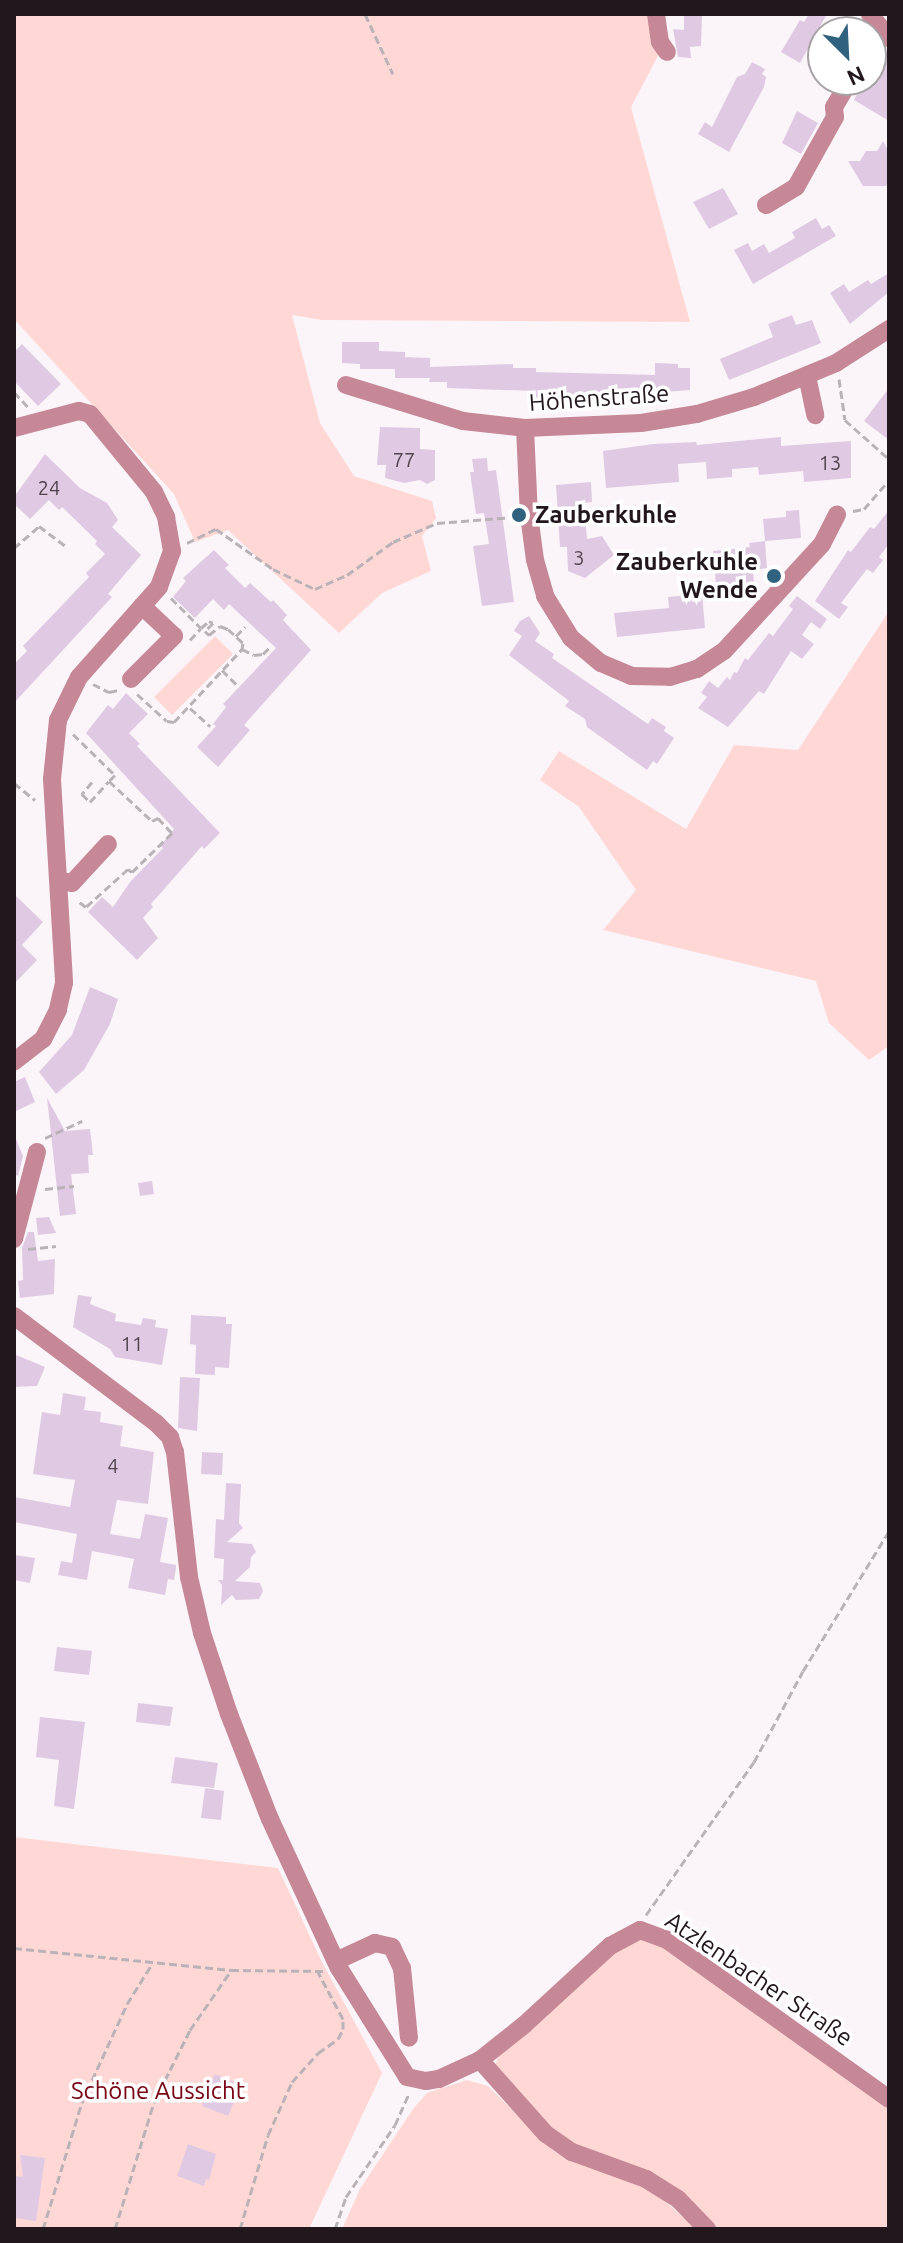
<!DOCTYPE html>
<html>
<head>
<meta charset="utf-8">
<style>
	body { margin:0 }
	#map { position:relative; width:903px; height:2243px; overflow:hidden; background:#fbf5f9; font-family:Ubuntu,sans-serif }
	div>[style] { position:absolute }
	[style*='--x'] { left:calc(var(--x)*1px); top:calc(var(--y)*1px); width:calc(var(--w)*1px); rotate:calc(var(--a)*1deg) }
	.green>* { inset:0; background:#ffd8d5 }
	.building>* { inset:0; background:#e0cae3 }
	.path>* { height:3px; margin-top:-1.5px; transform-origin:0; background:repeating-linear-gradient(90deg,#b9b2b7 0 8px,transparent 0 12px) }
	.minor>* { height:18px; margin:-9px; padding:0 9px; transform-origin:9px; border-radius:9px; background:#c68897 }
	.dots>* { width:22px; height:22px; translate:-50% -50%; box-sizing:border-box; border:4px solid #fff; border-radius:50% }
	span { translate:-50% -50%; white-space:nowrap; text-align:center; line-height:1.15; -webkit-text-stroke:7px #fff; paint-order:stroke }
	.number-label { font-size:20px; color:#51444e }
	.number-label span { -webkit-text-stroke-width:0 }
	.street-label { font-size:24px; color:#21171d }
	.poi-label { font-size:24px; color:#21171d; font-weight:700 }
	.left { translate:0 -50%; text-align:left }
	.right { translate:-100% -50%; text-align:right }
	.park-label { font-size:24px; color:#780312 }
	.frame { position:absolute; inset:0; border:16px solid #21171d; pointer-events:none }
	.north { position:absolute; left:807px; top:16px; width:80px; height:80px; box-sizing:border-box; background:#fff; border:2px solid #a6a2a5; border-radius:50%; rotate:156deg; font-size:22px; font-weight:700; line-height:32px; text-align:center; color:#21171d }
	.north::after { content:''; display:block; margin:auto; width:28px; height:36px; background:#30617f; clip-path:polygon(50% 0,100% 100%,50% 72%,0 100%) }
</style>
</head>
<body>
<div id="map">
	<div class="green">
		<div style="clip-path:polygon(14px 14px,650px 14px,658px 56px,631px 107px,690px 322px,322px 320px,292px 315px,320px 423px,354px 476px,432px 501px,436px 518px,422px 536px,431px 571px,382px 593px,339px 633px,228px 530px,195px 542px,174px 494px,14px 319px)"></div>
		<div style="clip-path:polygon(889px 611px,889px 1046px,869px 1060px,829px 1023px,816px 981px,603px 930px,636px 890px,579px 807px,540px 780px,559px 751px,686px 829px,734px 745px,798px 750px)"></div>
		<div style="clip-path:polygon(215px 636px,233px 654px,172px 715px,154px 697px)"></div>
		<div style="clip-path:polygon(14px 1837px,278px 1868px,321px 1960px,382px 2073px,309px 2229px,14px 2229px)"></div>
		<div style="clip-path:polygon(639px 1939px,652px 1940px,767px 2017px,889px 2109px,889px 2229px,713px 2229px,561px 2139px,495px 2066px,499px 2055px,615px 1950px)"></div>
		<div style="clip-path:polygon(467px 2080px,488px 2086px,555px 2152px,656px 2193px,696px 2229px,342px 2229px,360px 2189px,413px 2109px,427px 2093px)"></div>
	</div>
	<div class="building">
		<div style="clip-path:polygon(702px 14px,701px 46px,690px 47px,691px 58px,678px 57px,673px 29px,684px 30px,684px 16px)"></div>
		<div style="clip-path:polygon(809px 14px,827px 14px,800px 63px,781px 52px,800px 20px,804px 22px)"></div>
		<div style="clip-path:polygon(871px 53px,889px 63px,889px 121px,854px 100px,863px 83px,871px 87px)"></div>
		<div style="clip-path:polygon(752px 62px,765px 69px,762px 74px,766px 77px,764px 87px,729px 152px,698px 134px,705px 122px,712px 127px,737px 77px,745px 74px)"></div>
		<div style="clip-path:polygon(797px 111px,818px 123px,801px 154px,782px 143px)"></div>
		<div style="clip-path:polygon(883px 141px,889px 152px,889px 180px,886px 186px,863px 186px,848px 161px,860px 161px,866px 151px,877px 151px)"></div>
		<div style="clip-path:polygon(723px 188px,738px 214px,709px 229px,693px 202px)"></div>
		<div style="clip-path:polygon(816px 218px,822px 229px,829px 225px,836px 236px,753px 284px,734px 250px,748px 243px,752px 251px,764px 244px,769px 253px,795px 238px,792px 232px)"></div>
		<div style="clip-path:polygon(889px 273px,889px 292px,850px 324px,830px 293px,844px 284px,849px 292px,868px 280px,871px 284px)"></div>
		<div style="clip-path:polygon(792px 315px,796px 325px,812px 320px,821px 343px,729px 380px,720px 359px,773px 337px,768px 324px)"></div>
		<div style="clip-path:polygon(342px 342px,379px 342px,379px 351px,405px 352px,405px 357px,430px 358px,430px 367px,513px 364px,513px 368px,536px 368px,536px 372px,655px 375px,655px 363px,678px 364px,678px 368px,690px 368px,690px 390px,640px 394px,640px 400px,553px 396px,552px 399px,534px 399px,535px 391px,447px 388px,447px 382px,429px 382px,430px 378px,395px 378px,395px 369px,360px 369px,360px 364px,342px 363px)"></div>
		<div style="clip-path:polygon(22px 344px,61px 384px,38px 406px,14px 381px,14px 352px)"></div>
		<div style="clip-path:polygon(889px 388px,889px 440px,864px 421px)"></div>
		<div style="clip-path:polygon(380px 427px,420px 428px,420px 449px,435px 450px,435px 480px,427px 484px,420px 480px,404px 483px,385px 478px,386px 465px,377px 465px)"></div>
		<div style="clip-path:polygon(781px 437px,781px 446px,851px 441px,851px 478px,804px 482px,803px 471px,759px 475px,758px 467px,732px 469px,732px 477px,707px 479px,706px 462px,678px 464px,679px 482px,606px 488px,603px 451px,653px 444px,696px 442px,697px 445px)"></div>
		<div style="clip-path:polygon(45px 454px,80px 488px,107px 503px,118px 520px,112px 527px,141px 555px,108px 594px,112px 597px,14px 703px,14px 664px,27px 651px,23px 646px,89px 577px,86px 573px,105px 554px,95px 544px,97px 541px,62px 507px,59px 510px,49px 500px,30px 519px,14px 504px,14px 497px)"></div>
		<div style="clip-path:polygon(487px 458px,488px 471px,496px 470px,514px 602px,482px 606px,473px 546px,489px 544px,484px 513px,476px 514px,470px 472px,474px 472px,472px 459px)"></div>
		<div style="clip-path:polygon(591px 482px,592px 502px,584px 503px,587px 539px,602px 536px,614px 555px,585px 578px,568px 571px,567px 547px,560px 547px,556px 485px)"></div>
		<div style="clip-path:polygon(799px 510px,801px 538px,765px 541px,767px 568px,753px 570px,754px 582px,716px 586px,713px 551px,750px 547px,749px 543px,765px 541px,763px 519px,786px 517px,786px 511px)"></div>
		<div style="clip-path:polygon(889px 510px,889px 544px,879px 557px,883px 560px,873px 573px,867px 569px,841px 603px,848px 607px,839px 619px,815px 601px,848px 550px,851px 552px,870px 527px,874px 529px)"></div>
		<div style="clip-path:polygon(214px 550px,229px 565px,225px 568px,245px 588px,250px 583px,271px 602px,273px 600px,287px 615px,283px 620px,311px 650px,244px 725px,250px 730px,218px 767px,197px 747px,216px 726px,213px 724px,226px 707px,223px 704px,276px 648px,229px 604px,224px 610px,213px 599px,195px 618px,173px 597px,186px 581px,183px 578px)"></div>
		<div style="clip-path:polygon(702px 594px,705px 628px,617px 637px,614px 613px,669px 608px,668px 597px)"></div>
		<div style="clip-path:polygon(797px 596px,827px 619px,820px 629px,811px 622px,802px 635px,814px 644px,802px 659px,791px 651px,764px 694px,759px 691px,728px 727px,698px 708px,707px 697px,701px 693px,709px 681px,718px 688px,727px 677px,730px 680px,734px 672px,737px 673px,745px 658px,748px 660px,769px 633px,773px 636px,793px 609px,789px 606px)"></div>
		<div style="clip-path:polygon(529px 616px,540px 633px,535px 641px,554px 654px,552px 658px,648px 724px,652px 718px,666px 727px,664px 731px,674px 738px,657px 764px,653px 761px,647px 770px,587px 727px,585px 719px,565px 706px,569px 701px,509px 655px,522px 636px,514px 631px,520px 621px)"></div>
		<div style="clip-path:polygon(126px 693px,148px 714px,129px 733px,140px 744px,137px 746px,220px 833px,204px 849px,202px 846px,151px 904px,153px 907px,143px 918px,158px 938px,137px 960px,88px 912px,102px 897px,113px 907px,130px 882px,163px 848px,160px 846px,174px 829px,86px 733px,108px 705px,113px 709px)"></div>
		<div style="clip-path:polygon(14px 894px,43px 922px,22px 945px,37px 960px,14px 984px)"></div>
		<div style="clip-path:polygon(90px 987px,118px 999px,110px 1024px,84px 1070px,56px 1094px,39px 1072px,72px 1035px)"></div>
		<div style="clip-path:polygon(25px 1077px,35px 1102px,14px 1112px,14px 1082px)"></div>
		<div style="clip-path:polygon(47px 1098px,65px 1131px,90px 1129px,93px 1155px,88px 1155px,89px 1173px,71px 1174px,76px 1214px,60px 1216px)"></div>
		<div style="clip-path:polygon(14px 1134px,23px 1156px,18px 1176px,14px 1174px)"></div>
		<div style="clip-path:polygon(152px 1181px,154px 1194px,140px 1196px,138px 1183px)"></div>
		<div style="clip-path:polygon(49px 1217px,56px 1233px,38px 1235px,36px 1218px)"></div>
		<div style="clip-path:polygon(28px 1232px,34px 1232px,38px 1261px,55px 1259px,54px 1294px,20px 1298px,18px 1281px,23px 1280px,22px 1248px)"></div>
		<div style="clip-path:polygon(78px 1295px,92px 1297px,90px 1304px,116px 1314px,115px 1321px,141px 1325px,143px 1318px,156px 1320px,155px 1327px,168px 1329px,162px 1365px,115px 1357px,110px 1349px,73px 1327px)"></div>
		<div style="clip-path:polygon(191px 1315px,226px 1317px,226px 1324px,232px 1324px,229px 1368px,215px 1367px,215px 1375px,195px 1374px,196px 1345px,190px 1344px)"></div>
		<div style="clip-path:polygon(14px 1354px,45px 1367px,37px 1386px,14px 1387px)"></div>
		<div style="clip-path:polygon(180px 1377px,200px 1378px,197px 1431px,178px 1428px)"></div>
		<div style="clip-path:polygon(63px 1393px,86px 1397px,84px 1410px,101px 1412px,100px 1422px,123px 1426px,120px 1446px,154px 1452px,148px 1504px,117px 1500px,110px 1534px,140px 1539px,145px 1514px,168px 1518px,160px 1562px,176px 1565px,176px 1568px,174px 1580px,168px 1579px,165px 1595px,128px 1588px,134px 1559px,92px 1551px,87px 1580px,58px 1575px,61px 1561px,72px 1563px,77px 1534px,14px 1522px,14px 1497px,70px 1507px,75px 1480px,33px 1474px,42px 1412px,60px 1415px)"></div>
		<div style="clip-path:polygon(202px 1452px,223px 1453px,222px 1475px,201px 1474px)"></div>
		<div style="clip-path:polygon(226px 1483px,241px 1484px,239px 1523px,243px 1528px,227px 1542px,252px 1544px,256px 1552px,251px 1557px,250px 1567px,235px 1581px,260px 1583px,263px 1591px,259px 1599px,236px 1600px,232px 1595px,221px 1605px,222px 1585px,218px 1580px,223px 1580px,224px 1559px,214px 1558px,216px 1519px,224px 1520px)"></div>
		<div style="clip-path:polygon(14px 1555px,35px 1558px,30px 1583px,14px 1580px)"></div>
		<div style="clip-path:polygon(57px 1647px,92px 1651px,89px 1675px,54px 1671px)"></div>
		<div style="clip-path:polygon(138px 1703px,173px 1707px,170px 1726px,136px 1722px)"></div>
		<div style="clip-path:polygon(40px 1717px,85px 1722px,74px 1809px,54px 1806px,59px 1760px,36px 1757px)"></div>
		<div style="clip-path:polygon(175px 1757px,218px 1763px,214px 1788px,171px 1783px)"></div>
		<div style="clip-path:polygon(205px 1788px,224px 1791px,221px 1820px,201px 1818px)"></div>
		<div style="clip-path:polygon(215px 2074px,241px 2085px,228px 2116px,202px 2106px,209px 2080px,212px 2081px)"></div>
		<div style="clip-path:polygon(188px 2144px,216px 2154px,209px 2180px,206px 2179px,204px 2186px,177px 2176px)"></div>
		<div style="clip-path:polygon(20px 2155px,45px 2158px,36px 2221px,14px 2218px,14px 2176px,23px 2177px)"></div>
	</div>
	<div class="path">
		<div style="--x:365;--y:14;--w:66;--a:65"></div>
		<div style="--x:839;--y:379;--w:41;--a:81.7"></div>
		<div style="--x:845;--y:420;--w:59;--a:41.6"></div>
		<div style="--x:14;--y:392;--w:22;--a:47"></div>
		<div style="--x:853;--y:511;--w:11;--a:-10"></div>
		<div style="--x:864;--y:509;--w:38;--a:-49"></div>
		<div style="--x:187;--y:543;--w:32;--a:-26"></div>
		<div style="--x:216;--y:529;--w:70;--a:35.1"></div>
		<div style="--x:273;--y:569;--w:47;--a:25.5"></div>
		<div style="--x:315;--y:589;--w:35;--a:-24"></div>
		<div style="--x:347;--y:575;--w:57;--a:-35.7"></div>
		<div style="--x:393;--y:542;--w:48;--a:-23.4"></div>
		<div style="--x:437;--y:523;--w:76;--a:-4.5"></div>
		<div style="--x:14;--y:548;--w:33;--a:-41"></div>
		<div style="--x:39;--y:526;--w:34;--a:37"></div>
		<div style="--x:171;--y:598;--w:42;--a:45"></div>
		<div style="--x:201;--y:628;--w:11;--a:-41"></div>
		<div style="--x:209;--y:621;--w:4;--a:27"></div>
		<div style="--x:213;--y:623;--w:11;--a:135"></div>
		<div style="--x:205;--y:631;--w:6;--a:45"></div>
		<div style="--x:209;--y:635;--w:14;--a:-39"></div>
		<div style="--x:220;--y:626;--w:9;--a:21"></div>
		<div style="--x:228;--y:629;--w:21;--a:43"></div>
		<div style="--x:243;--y:643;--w:6;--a:99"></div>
		<div style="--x:236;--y:636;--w:13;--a:-45"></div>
		<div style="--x:190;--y:640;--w:16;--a:-47"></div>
		<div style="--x:222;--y:670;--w:20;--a:45"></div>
		<div style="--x:93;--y:684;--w:18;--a:27"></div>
		<div style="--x:109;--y:692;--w:10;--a:-11"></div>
		<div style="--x:137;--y:694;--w:40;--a:42"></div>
		<div style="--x:167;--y:721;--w:7;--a:8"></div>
		<div style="--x:174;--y:722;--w:100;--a:-47"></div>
		<div style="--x:242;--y:649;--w:13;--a:27"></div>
		<div style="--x:254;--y:655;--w:9;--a:-6"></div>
		<div style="--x:263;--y:654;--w:10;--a:-45"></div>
		<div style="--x:190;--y:708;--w:27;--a:42"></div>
		<div style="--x:73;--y:734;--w:59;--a:44.3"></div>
		<div style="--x:115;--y:775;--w:8;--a:135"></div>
		<div style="--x:109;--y:781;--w:59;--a:42.9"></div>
		<div style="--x:152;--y:821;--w:7;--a:-27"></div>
		<div style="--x:158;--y:818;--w:21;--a:47"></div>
		<div style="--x:172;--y:833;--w:56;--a:135.7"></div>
		<div style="--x:132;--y:872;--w:5;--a:-143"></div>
		<div style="--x:128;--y:869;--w:57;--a:137.9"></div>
		<div style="--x:86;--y:907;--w:10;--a:-143"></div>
		<div style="--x:92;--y:782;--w:16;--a:130"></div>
		<div style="--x:82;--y:794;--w:11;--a:45"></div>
		<div style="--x:90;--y:802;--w:28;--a:-48"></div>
		<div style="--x:14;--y:783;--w:27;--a:39"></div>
		<div style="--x:45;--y:1138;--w:41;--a:-24.7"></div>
		<div style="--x:45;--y:1189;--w:29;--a:-6"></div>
		<div style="--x:28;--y:1249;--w:28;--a:-6"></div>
		<div style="--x:646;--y:1915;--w:187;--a:-54.8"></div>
		<div style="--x:754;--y:1762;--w:103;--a:-61.7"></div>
		<div style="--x:803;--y:1671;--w:164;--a:-58.4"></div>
		<div style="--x:14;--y:1948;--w:218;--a:5.8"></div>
		<div style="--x:231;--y:1970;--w:93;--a:0.6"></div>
		<div style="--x:43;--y:2229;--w:133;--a:-72.9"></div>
		<div style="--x:82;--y:2102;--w:108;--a:-65.3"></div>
		<div style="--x:127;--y:2004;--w:47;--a:-58"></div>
		<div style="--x:115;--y:2229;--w:133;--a:-72.9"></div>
		<div style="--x:154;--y:2102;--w:80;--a:-63.4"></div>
		<div style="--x:190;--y:2030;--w:70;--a:-55.4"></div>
		<div style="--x:240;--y:2229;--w:98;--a:-73.4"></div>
		<div style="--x:268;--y:2135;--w:58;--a:-65.6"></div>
		<div style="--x:292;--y:2082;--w:39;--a:-48"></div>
		<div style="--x:318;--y:2053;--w:24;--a:-35"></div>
		<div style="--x:338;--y:2039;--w:11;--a:-63"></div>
		<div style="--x:343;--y:2029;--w:10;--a:-90"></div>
		<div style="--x:343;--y:2019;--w:53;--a:-118"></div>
		<div style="--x:335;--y:2229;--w:34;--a:-71"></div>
		<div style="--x:346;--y:2197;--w:87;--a:-55.8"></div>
		<div style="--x:395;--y:2125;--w:34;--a:-66"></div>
	</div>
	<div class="minor">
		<div style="--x:656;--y:14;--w:28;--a:82"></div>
		<div style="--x:660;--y:42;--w:12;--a:55"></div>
		<div style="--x:870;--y:14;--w:31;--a:52"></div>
		<div style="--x:766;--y:205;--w:35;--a:-31"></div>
		<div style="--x:796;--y:187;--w:80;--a:-60.9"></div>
		<div style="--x:835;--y:117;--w:10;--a:-96"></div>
		<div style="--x:834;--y:107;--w:31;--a:-59"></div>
		<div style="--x:807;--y:376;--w:40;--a:78"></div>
		<div style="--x:346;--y:385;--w:122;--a:17.1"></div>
		<div style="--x:463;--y:421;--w:62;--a:6.4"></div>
		<div style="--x:525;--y:428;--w:116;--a:-2.5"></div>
		<div style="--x:641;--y:423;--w:57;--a:-9.1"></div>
		<div style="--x:697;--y:414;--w:59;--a:-16.6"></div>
		<div style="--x:754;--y:397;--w:89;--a:-22.5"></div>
		<div style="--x:836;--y:363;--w:63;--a:-32.7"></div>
		<div style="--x:14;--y:428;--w:67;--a:-14.7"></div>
		<div style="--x:79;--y:411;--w:11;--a:15"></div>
		<div style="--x:90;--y:414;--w:101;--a:50.6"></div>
		<div style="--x:154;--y:492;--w:28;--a:64"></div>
		<div style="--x:166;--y:517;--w:35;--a:80"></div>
		<div style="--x:172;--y:551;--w:38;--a:110"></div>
		<div style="--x:159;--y:587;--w:120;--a:131.6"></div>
		<div style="--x:79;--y:677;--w:48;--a:116"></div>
		<div style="--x:58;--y:720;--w:59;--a:95.8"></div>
		<div style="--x:52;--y:779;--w:204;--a:86.6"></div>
		<div style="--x:64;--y:983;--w:28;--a:103"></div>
		<div style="--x:58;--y:1010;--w:33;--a:117"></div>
		<div style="--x:43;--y:1039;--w:37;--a:142"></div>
		<div style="--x:525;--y:428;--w:87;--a:87.4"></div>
		<div style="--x:529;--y:515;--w:45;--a:82.4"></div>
		<div style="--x:535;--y:560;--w:37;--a:74"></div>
		<div style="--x:545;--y:596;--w:49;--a:58.2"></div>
		<div style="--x:571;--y:638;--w:39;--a:40"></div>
		<div style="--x:601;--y:663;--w:33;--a:23"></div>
		<div style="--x:631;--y:676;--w:39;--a:1"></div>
		<div style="--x:670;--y:677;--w:28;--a:-17"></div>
		<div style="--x:697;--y:669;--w:32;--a:-34"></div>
		<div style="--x:724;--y:651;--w:145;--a:-47.5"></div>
		<div style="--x:822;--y:544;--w:33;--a:-63"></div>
		<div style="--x:131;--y:679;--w:61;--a:-45"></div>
		<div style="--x:174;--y:636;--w:44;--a:-136.8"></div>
		<div style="--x:60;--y:881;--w:12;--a:9"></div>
		<div style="--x:72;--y:883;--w:53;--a:-47.3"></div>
		<div style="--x:14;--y:1239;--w:90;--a:-75.2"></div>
		<div style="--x:14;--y:1316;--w:178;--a:37"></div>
		<div style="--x:156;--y:1423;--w:20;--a:45"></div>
		<div style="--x:170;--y:1437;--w:16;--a:72"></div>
		<div style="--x:175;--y:1452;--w:126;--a:83.6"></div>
		<div style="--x:189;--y:1577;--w:57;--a:76.9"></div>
		<div style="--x:202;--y:1633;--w:85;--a:71.6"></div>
		<div style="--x:229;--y:1714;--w:113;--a:68.7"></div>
		<div style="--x:270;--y:1819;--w:164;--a:65.2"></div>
		<div style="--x:339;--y:1968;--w:128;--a:58"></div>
		<div style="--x:407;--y:2077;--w:19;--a:12"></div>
		<div style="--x:426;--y:2081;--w:13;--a:-9"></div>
		<div style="--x:439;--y:2079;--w:45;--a:-24.9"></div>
		<div style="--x:480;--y:2060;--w:56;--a:-38.5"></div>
		<div style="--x:524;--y:2025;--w:117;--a:-42.6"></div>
		<div style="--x:610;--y:1946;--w:34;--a:-28"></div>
		<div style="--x:640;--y:1930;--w:29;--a:20"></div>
		<div style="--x:667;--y:1940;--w:273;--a:35.6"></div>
		<div style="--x:336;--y:1961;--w:43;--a:-24.8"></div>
		<div style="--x:375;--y:1943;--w:17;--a:13"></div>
		<div style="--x:392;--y:1947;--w:23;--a:65"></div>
		<div style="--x:402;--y:1968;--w:70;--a:84.3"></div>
		<div style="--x:480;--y:2060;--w:99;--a:48.3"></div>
		<div style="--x:546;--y:2134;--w:32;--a:35"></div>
		<div style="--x:572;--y:2152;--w:79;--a:20"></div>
		<div style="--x:646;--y:2179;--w:38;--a:32"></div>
		<div style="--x:678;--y:2199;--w:42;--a:46"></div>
	</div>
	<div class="dots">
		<div style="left:519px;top:515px;background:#30617f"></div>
		<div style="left:774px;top:576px;background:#30617f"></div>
	</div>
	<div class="number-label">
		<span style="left:404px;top:459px">77</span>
		<span style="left:830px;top:462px">13</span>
		<span style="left:49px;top:487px">24</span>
		<span style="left:579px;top:557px">3</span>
		<span style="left:132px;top:1343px">11</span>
		<span style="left:113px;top:1465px">4</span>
	</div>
	<div class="street-label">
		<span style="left:599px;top:398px;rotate:-4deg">Höhenstraße</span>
		<span style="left:759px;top:1979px;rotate:34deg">Atzlenbacher Straße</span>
	</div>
	<div class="poi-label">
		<span class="left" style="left:535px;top:515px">Zauberkuhle</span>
		<span class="right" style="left:758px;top:576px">Zauberkuhle<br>Wende</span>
	</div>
	<div class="park-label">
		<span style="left:158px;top:2091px">Schöne Aussicht</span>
	</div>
	<div class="frame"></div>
	<div class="north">N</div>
</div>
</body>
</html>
